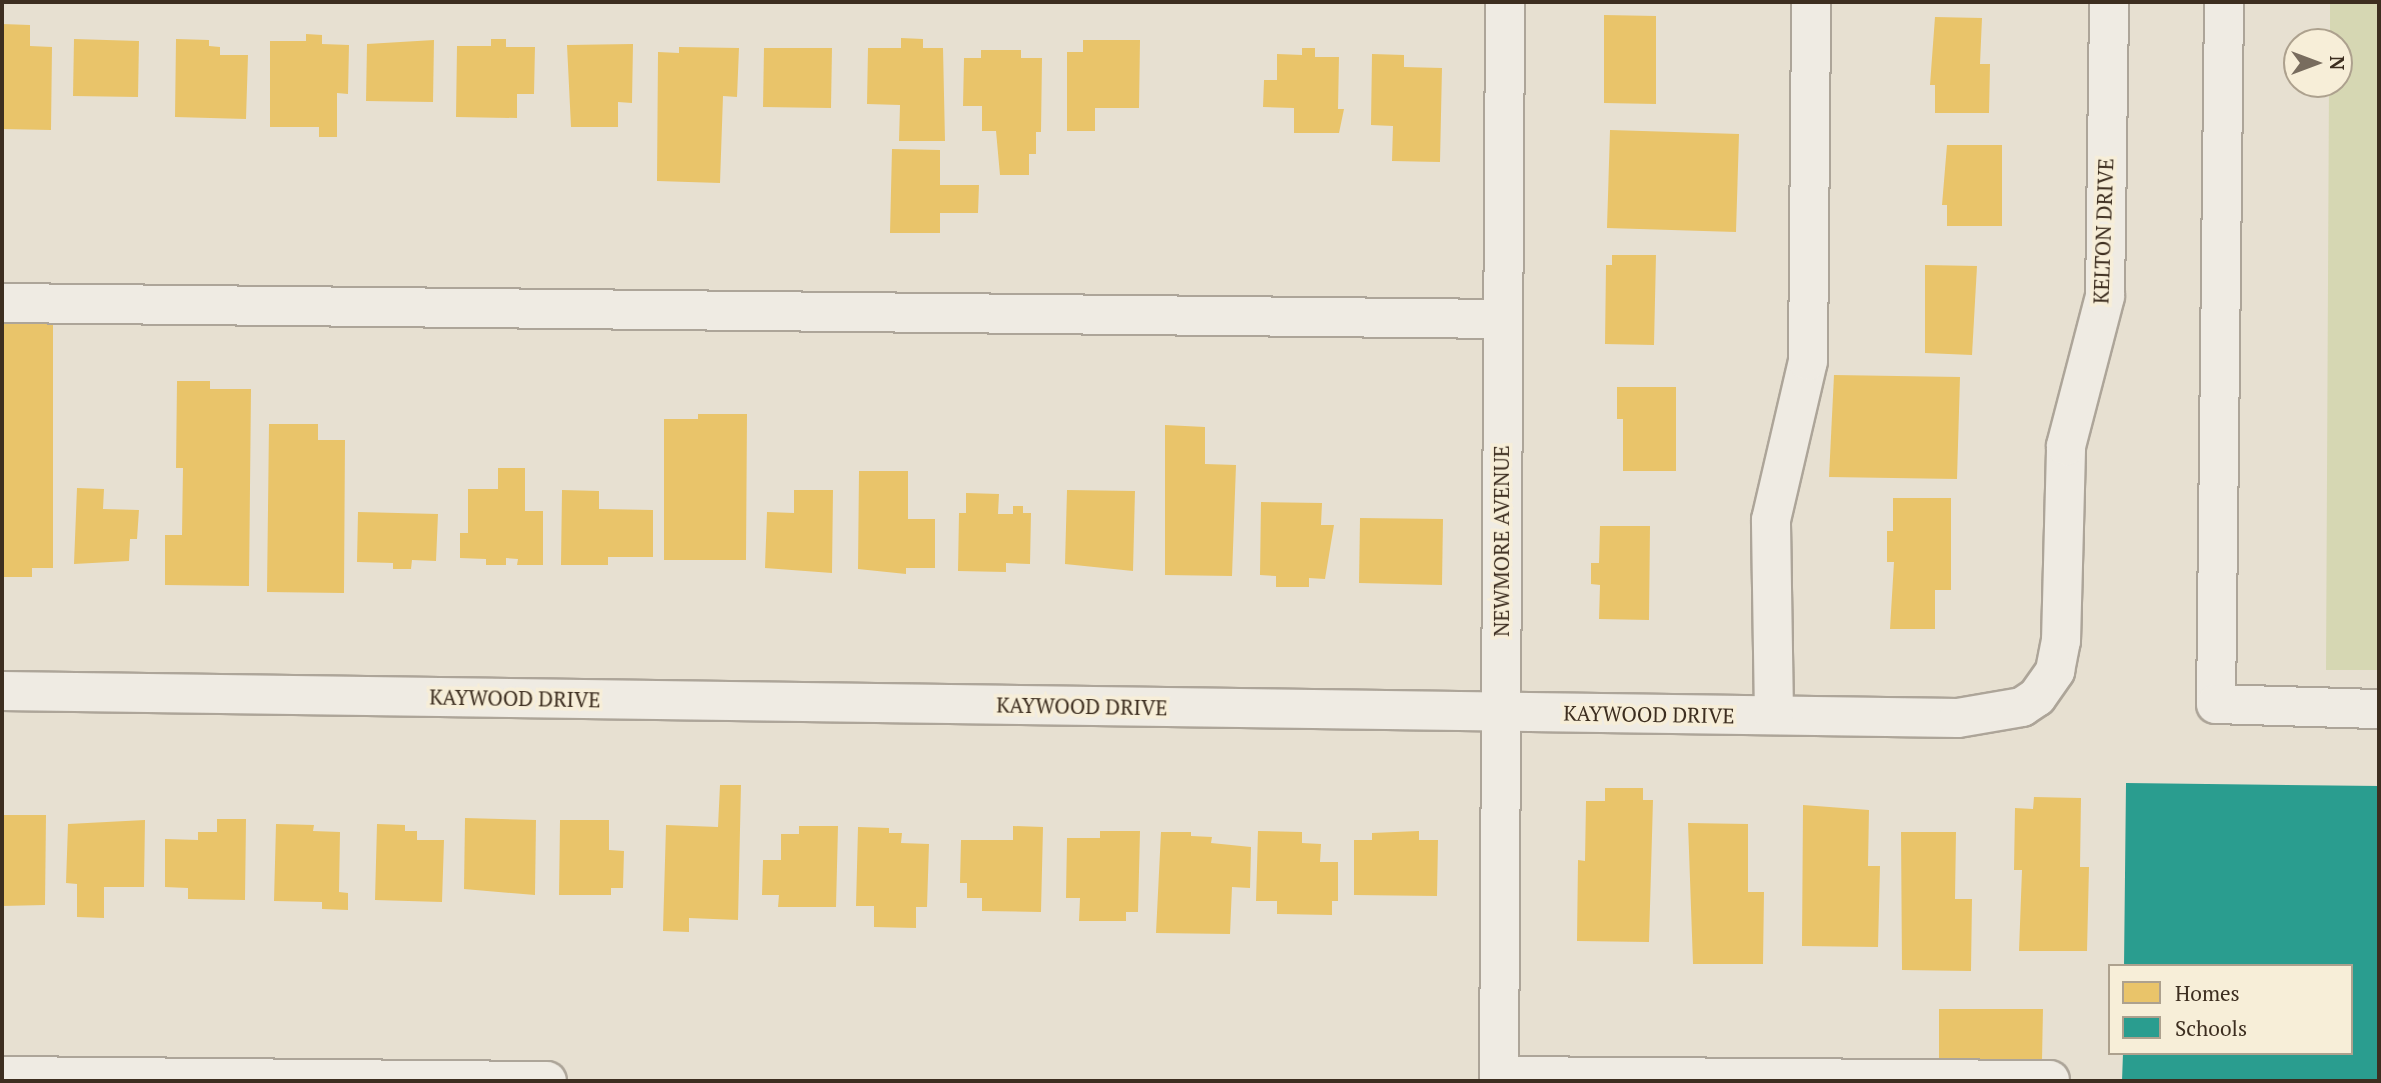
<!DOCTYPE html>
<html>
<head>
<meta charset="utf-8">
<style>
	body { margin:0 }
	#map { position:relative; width:2381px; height:1083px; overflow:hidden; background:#e7e0d1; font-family:"PT Serif",serif }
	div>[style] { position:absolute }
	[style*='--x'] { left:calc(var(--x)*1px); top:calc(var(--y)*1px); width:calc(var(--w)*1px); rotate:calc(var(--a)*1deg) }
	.green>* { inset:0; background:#d6d7b3 }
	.homes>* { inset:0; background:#e9c46a }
	.schools>* { inset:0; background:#2a9d8f }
	.roads { filter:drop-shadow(2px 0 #ada599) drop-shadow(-2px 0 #ada599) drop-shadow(0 2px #ada599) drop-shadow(0 -2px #ada599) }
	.minor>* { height:38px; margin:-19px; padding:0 19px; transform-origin:19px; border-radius:19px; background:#efebe3 }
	span { translate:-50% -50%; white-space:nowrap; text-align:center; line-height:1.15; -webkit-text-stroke:7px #f7eed8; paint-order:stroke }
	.street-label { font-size:21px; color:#3d2e20 }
	.frame { position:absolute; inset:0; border:4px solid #3d2e20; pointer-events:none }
	.legend { position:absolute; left:2108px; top:964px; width:245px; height:91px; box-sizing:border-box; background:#f7eed8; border:2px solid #ada18e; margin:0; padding:9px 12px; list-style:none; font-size:21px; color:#3d2e20 }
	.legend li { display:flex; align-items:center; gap:14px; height:35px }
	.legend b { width:35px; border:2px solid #ada18e }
	.north { position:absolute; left:2283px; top:28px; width:70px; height:70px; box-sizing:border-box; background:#f7eed8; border:2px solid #ada18e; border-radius:50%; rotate:90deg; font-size:19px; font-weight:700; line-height:28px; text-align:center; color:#3d2e20 }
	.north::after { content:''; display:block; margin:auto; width:24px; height:32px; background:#786c5e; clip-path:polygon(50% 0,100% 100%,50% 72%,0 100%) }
</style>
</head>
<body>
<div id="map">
	<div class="green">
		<div style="clip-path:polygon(2330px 2px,2379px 2px,2379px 670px,2326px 670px,2329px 84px,2339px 84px,2339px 42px,2330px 42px)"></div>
	</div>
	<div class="homes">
		<div style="clip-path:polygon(1604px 15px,1656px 16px,1656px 104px,1604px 103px)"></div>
		<div style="clip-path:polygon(1935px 17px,1982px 18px,1980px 64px,1990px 64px,1989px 113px,1935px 113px,1935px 85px,1930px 85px)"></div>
		<div style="clip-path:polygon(2px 24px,30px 25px,30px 46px,52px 47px,51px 130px,2px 129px)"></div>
		<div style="clip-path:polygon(306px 34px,322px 35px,322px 44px,349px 45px,348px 94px,337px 93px,337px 137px,319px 137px,319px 127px,270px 127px,270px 41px,306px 41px)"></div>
		<div style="clip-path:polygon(901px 38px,923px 39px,923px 48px,943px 48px,945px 141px,899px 141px,900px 105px,867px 104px,868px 48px,901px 48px)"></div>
		<div style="clip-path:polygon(74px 39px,139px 41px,138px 97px,73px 96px)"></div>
		<div style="clip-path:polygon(176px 39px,209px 40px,209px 46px,220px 47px,220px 55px,248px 55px,246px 119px,175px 117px)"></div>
		<div style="clip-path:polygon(491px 39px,506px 39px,506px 47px,535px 47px,534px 94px,517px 94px,517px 118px,456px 117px,457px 46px,491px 46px)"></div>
		<div style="clip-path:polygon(434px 40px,433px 102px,366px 101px,367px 44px)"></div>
		<div style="clip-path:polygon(1083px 40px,1140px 40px,1139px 108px,1095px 108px,1095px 131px,1067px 131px,1067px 52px,1083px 52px)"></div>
		<div style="clip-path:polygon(633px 44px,632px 103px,618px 102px,618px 127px,571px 127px,567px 45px)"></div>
		<div style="clip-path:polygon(679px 47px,739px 48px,737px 97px,723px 96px,720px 183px,657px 181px,658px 52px,679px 53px)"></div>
		<div style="clip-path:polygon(764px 48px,832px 48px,831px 108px,763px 107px)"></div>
		<div style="clip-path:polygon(1302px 48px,1315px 48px,1315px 57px,1339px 57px,1338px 109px,1344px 109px,1339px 133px,1294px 133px,1294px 108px,1263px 107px,1264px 80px,1277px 80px,1277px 54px,1302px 55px)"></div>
		<div style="clip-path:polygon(981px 50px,1021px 50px,1021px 58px,1042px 58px,1041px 132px,1036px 132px,1036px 154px,1029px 154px,1029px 175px,1000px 175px,996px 131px,982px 131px,982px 106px,963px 106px,964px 58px,981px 58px)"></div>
		<div style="clip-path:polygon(1372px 54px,1404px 55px,1404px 67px,1442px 68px,1440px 162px,1392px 161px,1393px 126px,1371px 125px)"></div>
		<div style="clip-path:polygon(1610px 130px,1739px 134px,1736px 232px,1607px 228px)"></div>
		<div style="clip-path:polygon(1947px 145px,2002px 145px,2002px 226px,1947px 226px,1947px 205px,1942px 205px)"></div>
		<div style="clip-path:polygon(892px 149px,940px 150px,940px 185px,979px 185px,978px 213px,940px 213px,940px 233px,890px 233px)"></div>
		<div style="clip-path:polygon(1612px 255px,1656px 255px,1654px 345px,1605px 344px,1606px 265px,1612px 265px)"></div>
		<div style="clip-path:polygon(1925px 265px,1977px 266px,1972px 355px,1925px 353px)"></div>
		<div style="clip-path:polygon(2px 319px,53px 320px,53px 568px,32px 568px,32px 577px,2px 577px)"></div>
		<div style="clip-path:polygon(1834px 375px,1960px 377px,1957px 479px,1829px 477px)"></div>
		<div style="clip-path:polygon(177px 381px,210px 381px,210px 389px,251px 389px,249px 586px,165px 585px,165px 535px,182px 535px,183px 468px,176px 468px)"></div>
		<div style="clip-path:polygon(1617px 387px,1676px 387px,1676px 471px,1623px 471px,1623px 419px,1617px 419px)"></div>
		<div style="clip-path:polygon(698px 414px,747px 414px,746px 560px,664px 560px,664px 419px,698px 419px)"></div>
		<div style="clip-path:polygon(269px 424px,318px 424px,318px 440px,345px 440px,344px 593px,267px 592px)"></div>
		<div style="clip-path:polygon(1165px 425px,1205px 427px,1205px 464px,1236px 465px,1232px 576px,1165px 575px)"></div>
		<div style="clip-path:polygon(498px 468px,525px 468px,525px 511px,543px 511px,543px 565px,517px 565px,518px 559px,506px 558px,506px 565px,486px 565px,486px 559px,460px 558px,460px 533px,468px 533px,468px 489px,498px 489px)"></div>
		<div style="clip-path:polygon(859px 471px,908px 471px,908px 519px,935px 519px,935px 568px,906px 568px,906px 574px,858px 569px)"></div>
		<div style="clip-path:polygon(77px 488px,104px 489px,103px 509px,139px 510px,137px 539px,130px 539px,129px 561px,74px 564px)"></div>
		<div style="clip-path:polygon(562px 490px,599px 491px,599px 509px,653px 510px,653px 557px,608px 557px,608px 565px,561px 565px)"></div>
		<div style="clip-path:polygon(794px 490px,833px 490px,832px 573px,765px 568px,767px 512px,794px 513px)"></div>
		<div style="clip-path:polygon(1067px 490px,1135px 491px,1133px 571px,1065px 564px)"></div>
		<div style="clip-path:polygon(966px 493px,999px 494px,998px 514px,1013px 514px,1013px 506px,1023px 506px,1023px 513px,1031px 513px,1030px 564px,1006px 563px,1006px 572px,958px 571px,959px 513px,966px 513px)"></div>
		<div style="clip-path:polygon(1893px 498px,1951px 498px,1951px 590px,1935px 590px,1935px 629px,1890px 629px,1894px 562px,1887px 562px,1887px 531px,1893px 531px)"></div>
		<div style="clip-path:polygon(1261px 502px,1322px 503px,1321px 525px,1334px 525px,1325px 579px,1309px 578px,1309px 587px,1276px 587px,1276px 576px,1260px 575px)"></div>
		<div style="clip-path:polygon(358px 512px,438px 514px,436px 561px,412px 560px,411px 569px,393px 569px,393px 563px,357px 562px)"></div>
		<div style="clip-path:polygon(1360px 518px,1443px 519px,1442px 585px,1359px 583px)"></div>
		<div style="clip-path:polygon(1600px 526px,1650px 526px,1649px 620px,1599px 619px,1600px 585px,1591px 584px,1591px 563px,1599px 563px)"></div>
		<div style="clip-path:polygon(720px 785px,741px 785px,738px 920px,689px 918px,689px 932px,663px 931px,666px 825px,718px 827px)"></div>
		<div style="clip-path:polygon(1605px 788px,1643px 788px,1643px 800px,1653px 800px,1649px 942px,1577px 941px,1578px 860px,1585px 861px,1586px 801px,1605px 801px)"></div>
		<div style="clip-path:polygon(2034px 797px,2081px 798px,2080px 867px,2089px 867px,2087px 951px,2019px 951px,2022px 870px,2014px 870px,2015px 808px,2033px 809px)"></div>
		<div style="clip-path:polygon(1803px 805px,1869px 810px,1868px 866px,1880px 866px,1878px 947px,1802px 946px)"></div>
		<div style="clip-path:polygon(3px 815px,46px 815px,45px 905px,2px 906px)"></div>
		<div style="clip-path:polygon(465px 818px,536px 820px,535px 895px,464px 889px)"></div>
		<div style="clip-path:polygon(217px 819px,246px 819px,245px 900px,188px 899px,188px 888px,165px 887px,165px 839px,198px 840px,198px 832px,217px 832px)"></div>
		<div style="clip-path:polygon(145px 820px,144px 887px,104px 887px,104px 918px,77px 917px,77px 884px,66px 883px,68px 824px)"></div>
		<div style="clip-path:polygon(560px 820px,609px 820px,609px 850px,624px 851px,623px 888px,611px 888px,611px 895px,559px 895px)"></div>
		<div style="clip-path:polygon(1688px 823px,1748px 824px,1748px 892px,1764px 892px,1763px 964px,1693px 964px)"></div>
		<div style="clip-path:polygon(276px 824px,314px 825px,313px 831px,340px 832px,339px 892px,348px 893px,348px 910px,322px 909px,322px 902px,274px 901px)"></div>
		<div style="clip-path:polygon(377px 824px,405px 825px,405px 831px,417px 831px,417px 840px,444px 840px,442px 902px,375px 900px)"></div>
		<div style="clip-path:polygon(799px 826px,838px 826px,836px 907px,778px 907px,779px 895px,762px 895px,763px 860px,781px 860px,781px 834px,799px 834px)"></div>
		<div style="clip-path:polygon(1013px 826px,1043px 827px,1041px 912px,982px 911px,982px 898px,967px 898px,967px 883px,960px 883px,961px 840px,1013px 840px)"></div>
		<div style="clip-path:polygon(858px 827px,889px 828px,889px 833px,902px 833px,901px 843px,929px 844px,927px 907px,916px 907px,916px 928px,874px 927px,874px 906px,856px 906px)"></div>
		<div style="clip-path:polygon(1100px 831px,1140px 831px,1138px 912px,1126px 912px,1126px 921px,1079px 921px,1080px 898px,1066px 898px,1067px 838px,1100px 838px)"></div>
		<div style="clip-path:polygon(1258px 831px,1302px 832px,1302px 843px,1321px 844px,1320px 862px,1338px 862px,1338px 901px,1332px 901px,1332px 915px,1277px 914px,1277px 901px,1256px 901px)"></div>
		<div style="clip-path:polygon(1419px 831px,1419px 840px,1438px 840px,1437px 896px,1354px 895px,1354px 840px,1372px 840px,1372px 833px)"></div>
		<div style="clip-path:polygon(1161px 832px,1191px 832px,1191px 836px,1212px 837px,1211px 843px,1251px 847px,1250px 888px,1232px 887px,1230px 934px,1156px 933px)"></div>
		<div style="clip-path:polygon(1901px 832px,1956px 832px,1955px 899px,1972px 899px,1971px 971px,1902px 970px)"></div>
		<div style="clip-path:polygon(1939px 1009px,2043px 1009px,2042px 1060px,1939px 1059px)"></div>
	</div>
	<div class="schools">
		<div style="clip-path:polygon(2126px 783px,2379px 786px,2379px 1081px,2122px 1081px,2123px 1053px,2351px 1053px,2351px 966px,2124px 966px)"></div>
	</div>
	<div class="roads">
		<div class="minor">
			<div style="--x:2224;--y:2;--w:702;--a:90.65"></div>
			<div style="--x:2216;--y:704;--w:163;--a:1.8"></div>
			<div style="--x:2;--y:303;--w:1501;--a:0.61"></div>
			<div style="--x:2;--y:691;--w:1956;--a:0.79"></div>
			<div style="--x:1958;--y:718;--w:65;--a:-9.8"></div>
			<div style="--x:2022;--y:707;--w:18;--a:-34"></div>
			<div style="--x:2037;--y:697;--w:32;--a:-55"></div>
			<div style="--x:2055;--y:671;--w:31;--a:-79"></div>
			<div style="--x:2061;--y:641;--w:195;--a:-88.5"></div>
			<div style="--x:2066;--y:446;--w:155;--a:-75.4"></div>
			<div style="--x:2105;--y:296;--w:294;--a:-89.2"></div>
			<div style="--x:1774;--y:715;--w:195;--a:-90.9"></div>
			<div style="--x:1771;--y:520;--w:163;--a:-76.9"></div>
			<div style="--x:1808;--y:361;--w:359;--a:-89.5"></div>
			<div style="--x:2;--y:1076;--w:545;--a:0.53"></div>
			<div style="--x:1499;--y:1076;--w:551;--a:0.42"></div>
			<div style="--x:1499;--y:1081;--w:1079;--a:-89.68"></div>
		</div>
	</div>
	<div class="street-label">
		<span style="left:2103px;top:231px;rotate:-88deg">KELTON DRIVE</span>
		<span style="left:1501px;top:541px;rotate:-90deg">NEWMORE AVENUE</span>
		<span style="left:515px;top:698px;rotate:1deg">KAYWOOD DRIVE</span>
		<span style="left:1082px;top:706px;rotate:1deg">KAYWOOD DRIVE</span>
		<span style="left:1649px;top:714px;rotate:1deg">KAYWOOD DRIVE</span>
	</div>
	<div class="frame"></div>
	<ul class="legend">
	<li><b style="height:19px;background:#e9c46a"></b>Homes</li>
	<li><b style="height:19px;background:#2a9d8f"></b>Schools</li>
	</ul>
	<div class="north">N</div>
</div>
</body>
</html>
